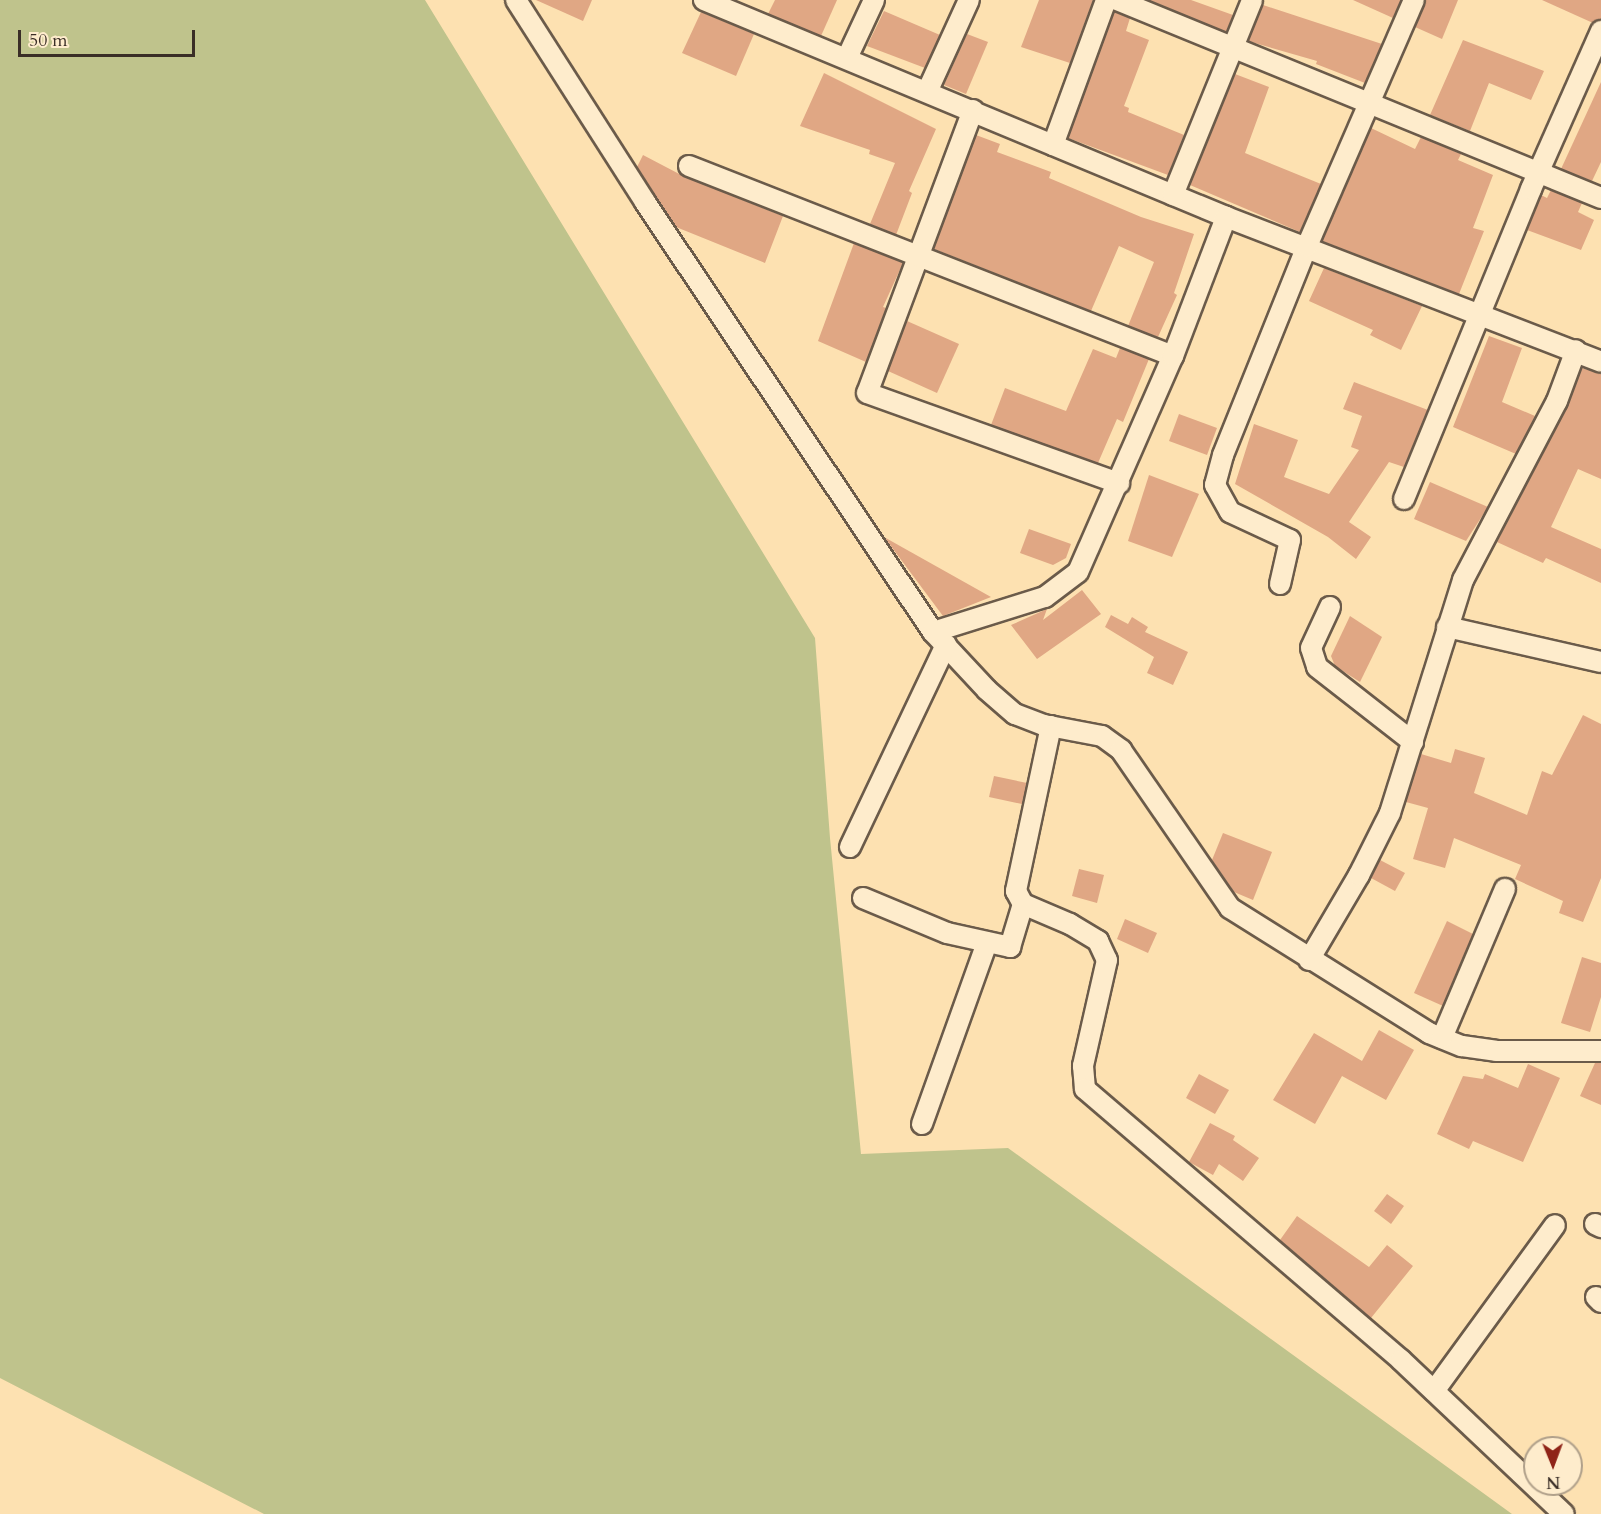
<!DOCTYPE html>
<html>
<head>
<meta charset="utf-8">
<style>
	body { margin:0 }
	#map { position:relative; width:1601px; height:1514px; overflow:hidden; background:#fde1b1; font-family:Cardo,serif }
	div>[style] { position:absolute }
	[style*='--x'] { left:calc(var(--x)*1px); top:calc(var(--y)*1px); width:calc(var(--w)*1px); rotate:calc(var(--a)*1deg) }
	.green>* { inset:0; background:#bfc38c }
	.building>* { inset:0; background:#e0a784 }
	.roads { filter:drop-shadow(2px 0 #6b5b4a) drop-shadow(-2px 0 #6b5b4a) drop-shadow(0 2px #6b5b4a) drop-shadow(0 -2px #6b5b4a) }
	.minor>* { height:20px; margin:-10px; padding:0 10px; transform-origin:10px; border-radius:10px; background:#feeccc }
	span { translate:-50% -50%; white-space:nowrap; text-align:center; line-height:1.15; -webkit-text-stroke:4.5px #feeccc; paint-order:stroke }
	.north { position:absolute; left:1523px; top:1436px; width:60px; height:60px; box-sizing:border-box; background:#feeccc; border:2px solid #b0a08a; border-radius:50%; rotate:179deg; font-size:16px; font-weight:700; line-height:24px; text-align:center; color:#3a2e27 }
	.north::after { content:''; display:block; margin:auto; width:21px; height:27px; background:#8f2418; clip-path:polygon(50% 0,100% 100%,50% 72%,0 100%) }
	.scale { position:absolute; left:18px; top:30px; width:177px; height:27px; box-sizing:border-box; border:3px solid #3a2e27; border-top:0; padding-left:8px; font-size:18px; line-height:21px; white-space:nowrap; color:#3a2e27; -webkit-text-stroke:4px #feeccc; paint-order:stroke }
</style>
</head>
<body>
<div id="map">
	<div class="green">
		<div style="clip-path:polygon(0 0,425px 0,815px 638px,830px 838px,861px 1154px,1008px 1148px,1512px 1514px,264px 1514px,0 1378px)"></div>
	</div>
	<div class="building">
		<div style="clip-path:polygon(536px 0,592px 0,583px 21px)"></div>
		<div style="clip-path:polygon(775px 0,837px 0,821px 36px,768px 14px)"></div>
		<div style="clip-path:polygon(1039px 0,1093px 0,1070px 63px,1021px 47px)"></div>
		<div style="clip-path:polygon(1149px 0,1191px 0,1233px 15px,1226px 32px)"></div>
		<div style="clip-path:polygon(1353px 0,1401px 0,1393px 18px)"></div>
		<div style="clip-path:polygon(1426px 0,1458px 0,1442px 39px,1415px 27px)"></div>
		<div style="clip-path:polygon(1542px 0,1601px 0,1601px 19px,1593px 23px)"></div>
		<div style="clip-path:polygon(1263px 5px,1382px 44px,1365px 83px,1316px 64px,1317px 61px,1248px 41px)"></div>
		<div style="clip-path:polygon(884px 11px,940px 35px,925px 68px,867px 46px)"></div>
		<div style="clip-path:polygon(701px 12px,754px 34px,736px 76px,682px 53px)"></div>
		<div style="clip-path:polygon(1114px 12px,1130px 18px,1126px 31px,1149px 40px,1124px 106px,1129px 108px,1128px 112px,1184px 135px,1168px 175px,1068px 138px)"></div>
		<div style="clip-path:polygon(967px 34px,988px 42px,966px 94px,944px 85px)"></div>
		<div style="clip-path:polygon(1463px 40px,1544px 71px,1531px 100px,1489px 83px,1470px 131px,1430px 115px)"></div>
		<div style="clip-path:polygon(824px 73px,936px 129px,909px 191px,912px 193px,896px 235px,870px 224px,895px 163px,869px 154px,870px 150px,800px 126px)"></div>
		<div style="clip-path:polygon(1235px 74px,1269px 87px,1245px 153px,1321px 184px,1300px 232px,1190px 185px)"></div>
		<div style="clip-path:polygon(1601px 82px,1601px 162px,1592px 181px,1561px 169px)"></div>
		<div style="clip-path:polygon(1371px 128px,1415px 149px,1421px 137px,1461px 154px,1458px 160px,1493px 175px,1473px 228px,1484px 231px,1459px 294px,1322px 241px)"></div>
		<div style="clip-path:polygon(976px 135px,1000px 144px,997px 152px,1051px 172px,1049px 178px,1141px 217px,1194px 234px,1174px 293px,1177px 295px,1158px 337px,1128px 326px,1154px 262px,1119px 246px,1091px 311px,934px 249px)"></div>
		<div style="clip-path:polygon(643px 155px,685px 177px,783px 216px,765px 263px,676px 227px,637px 167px)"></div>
		<div style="clip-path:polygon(1551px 190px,1582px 203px,1578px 212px,1594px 220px,1581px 250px,1527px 230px,1541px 195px,1547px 198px)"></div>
		<div style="clip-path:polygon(854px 243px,903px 263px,883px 307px,886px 308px,866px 362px,818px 341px)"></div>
		<div style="clip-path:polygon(1324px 268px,1422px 306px,1401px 350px,1370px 335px,1373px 330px,1309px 301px)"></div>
		<div style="clip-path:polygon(907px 321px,959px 344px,937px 393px,888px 371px)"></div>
		<div style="clip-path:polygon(1489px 336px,1522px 348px,1502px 402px,1535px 416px,1516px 454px,1453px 427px)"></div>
		<div style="clip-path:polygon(1120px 348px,1149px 359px,1123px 422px,1117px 419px,1098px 463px,991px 425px,1005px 388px,1066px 411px,1093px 349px,1116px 358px)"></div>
		<div style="clip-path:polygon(1582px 368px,1601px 374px,1601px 479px,1578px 469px,1551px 527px,1601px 549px,1601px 583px,1546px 558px,1543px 563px,1497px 542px,1568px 406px)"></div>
		<div style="clip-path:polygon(1354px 382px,1428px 410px,1404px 467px,1389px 462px,1349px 522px,1371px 537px,1356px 559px,1328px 537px,1235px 484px,1254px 424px,1298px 440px,1284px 477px,1329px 494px,1359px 450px,1351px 447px,1362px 416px,1343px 409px)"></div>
		<div style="clip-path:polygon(1179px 414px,1217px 428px,1207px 455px,1169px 441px)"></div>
		<div style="clip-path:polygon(1149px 475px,1199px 494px,1172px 557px,1128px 541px)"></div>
		<div style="clip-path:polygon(1430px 482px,1488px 507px,1466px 541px,1414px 519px)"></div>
		<div style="clip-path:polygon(1029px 529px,1071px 544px,1066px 558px,1053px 565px,1020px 553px)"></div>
		<div style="clip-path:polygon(884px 537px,991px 597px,943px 616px)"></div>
		<div style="clip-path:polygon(1082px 590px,1101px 614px,1037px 659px,1011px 625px,1047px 609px,1043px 620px)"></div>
		<div style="clip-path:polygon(1111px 615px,1128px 624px,1132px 617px,1148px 627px,1145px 632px,1188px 652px,1173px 685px,1147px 673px,1154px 657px,1105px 627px)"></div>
		<div style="clip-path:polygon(1350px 616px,1382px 637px,1360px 682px,1335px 666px,1331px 656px)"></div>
		<div style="clip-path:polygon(1583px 715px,1601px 724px,1601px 878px,1583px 922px,1559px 913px,1563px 901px,1515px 879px,1521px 865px,1454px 838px,1445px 868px,1413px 859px,1428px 808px,1406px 802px,1421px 754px,1451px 763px,1455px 749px,1485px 758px,1474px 793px,1527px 815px,1542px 771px,1552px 775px)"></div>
		<div style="clip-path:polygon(994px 776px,1027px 783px,1022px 804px,989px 797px)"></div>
		<div style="clip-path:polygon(1223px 833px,1272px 852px,1253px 900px,1234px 892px,1212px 860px)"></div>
		<div style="clip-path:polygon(1380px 860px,1405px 873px,1395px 891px,1371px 878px)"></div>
		<div style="clip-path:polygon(1079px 869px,1104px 875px,1097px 903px,1072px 896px)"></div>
		<div style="clip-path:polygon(1125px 919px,1157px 933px,1148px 953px,1117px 939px)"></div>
		<div style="clip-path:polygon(1447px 921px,1473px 934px,1443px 1006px,1414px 993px)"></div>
		<div style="clip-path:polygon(1582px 957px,1601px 963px,1601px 997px,1590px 1032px,1561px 1023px)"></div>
		<div style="clip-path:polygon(1379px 1030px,1414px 1050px,1386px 1100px,1342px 1076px,1315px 1124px,1273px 1100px,1314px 1033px,1362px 1061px)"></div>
		<div style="clip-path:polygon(1595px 1063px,1601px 1063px,1601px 1105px,1580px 1096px)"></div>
		<div style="clip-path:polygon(1528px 1064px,1560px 1078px,1523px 1162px,1473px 1141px,1469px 1149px,1437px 1134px,1463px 1076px,1483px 1079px,1485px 1074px,1518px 1088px)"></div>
		<div style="clip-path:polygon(1199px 1074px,1229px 1090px,1215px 1114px,1186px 1098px)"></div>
		<div style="clip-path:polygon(1210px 1123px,1235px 1136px,1233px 1140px,1259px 1158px,1243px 1181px,1219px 1164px,1213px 1175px,1189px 1162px)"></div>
		<div style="clip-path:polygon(1387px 1194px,1404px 1206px,1391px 1224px,1374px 1211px)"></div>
		<div style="clip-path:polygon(1297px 1216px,1369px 1267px,1387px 1245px,1413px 1266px,1371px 1318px,1280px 1240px)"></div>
	</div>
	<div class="roads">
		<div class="minor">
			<div style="--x:516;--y:0;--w:240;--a:57.4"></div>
			<div style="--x:645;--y:202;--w:518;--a:56.19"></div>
			<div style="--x:933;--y:632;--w:79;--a:47"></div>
			<div style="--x:987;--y:690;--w:37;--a:41"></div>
			<div style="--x:1015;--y:714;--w:31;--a:21"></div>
			<div style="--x:1044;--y:725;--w:59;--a:10.7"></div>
			<div style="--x:1102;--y:736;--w:24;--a:36"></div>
			<div style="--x:1121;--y:750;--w:192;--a:55.4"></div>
			<div style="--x:1230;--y:908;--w:235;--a:32.1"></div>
			<div style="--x:1429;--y:1033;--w:35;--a:22"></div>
			<div style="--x:1462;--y:1046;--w:34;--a:8"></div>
			<div style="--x:1496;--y:1051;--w:105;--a:0"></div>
			<div style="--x:704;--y:0;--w:565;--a:22.57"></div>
			<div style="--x:1226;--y:217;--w:402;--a:21.1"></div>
			<div style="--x:1117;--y:0;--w:523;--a:22.25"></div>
			<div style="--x:847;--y:58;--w:64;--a:-65"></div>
			<div style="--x:927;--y:92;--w:101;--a:-65.5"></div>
			<div style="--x:973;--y:110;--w:302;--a:110.5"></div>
			<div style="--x:867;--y:393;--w:268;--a:19.7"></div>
			<div style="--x:1053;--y:145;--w:154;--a:-69.9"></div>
			<div style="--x:689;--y:166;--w:520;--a:21.43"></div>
			<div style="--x:1173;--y:195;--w:210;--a:-67.9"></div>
			<div style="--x:1404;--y:499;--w:335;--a:-67.7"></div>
			<div style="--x:1531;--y:189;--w:173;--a:-66.1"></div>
			<div style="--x:1280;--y:584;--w:45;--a:-77.2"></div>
			<div style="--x:1290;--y:540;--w:66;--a:-155"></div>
			<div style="--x:1230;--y:512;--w:31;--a:-119"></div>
			<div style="--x:1215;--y:485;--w:31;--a:-75"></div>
			<div style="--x:1223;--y:455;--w:225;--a:-68.1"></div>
			<div style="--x:1307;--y:246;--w:268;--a:-66.5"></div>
			<div style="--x:1330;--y:607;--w:45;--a:114.9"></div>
			<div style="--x:1311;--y:648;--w:20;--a:72"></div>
			<div style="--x:1317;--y:667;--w:122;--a:38"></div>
			<div style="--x:1447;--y:627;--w:158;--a:12.8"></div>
			<div style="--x:933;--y:632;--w:117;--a:-17.4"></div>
			<div style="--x:1045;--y:597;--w:41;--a:-37.1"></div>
			<div style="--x:1078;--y:572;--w:236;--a:-66.3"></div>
			<div style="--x:1173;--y:356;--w:149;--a:-69.1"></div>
			<div style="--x:1051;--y:726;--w:169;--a:102"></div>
			<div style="--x:1016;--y:891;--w:15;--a:62"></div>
			<div style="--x:1023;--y:904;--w:51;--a:23.1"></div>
			<div style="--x:1070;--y:924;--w:33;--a:31"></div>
			<div style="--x:1098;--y:941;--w:21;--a:65"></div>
			<div style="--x:1107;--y:960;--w:109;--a:102.8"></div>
			<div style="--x:1083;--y:1066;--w:23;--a:85"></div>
			<div style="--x:1085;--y:1089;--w:416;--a:40.6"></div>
			<div style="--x:1401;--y:1360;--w:224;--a:43.4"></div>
			<div style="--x:850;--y:847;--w:224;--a:-64.6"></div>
			<div style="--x:863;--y:898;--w:91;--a:22.6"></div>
			<div style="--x:947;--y:933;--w:65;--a:12.5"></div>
			<div style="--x:1010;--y:947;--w:45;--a:-73.2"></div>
			<div style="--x:1309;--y:960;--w:99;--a:-59.5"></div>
			<div style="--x:1359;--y:875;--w:69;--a:-63.4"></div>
			<div style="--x:1390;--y:813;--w:244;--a:-72.6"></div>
			<div style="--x:1463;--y:580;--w:202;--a:-62.3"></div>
			<div style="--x:1557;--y:401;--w:54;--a:-69.6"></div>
			<div style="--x:1442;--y:1038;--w:162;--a:-67.1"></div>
			<div style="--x:922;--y:1124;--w:193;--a:-70.3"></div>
			<div style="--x:1595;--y:1224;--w:7;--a:27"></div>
			<div style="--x:1596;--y:1297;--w:7;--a:45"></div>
			<div style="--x:1434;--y:1391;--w:205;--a:-53.9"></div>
		</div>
	</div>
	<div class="north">N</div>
	<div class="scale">50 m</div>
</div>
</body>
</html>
